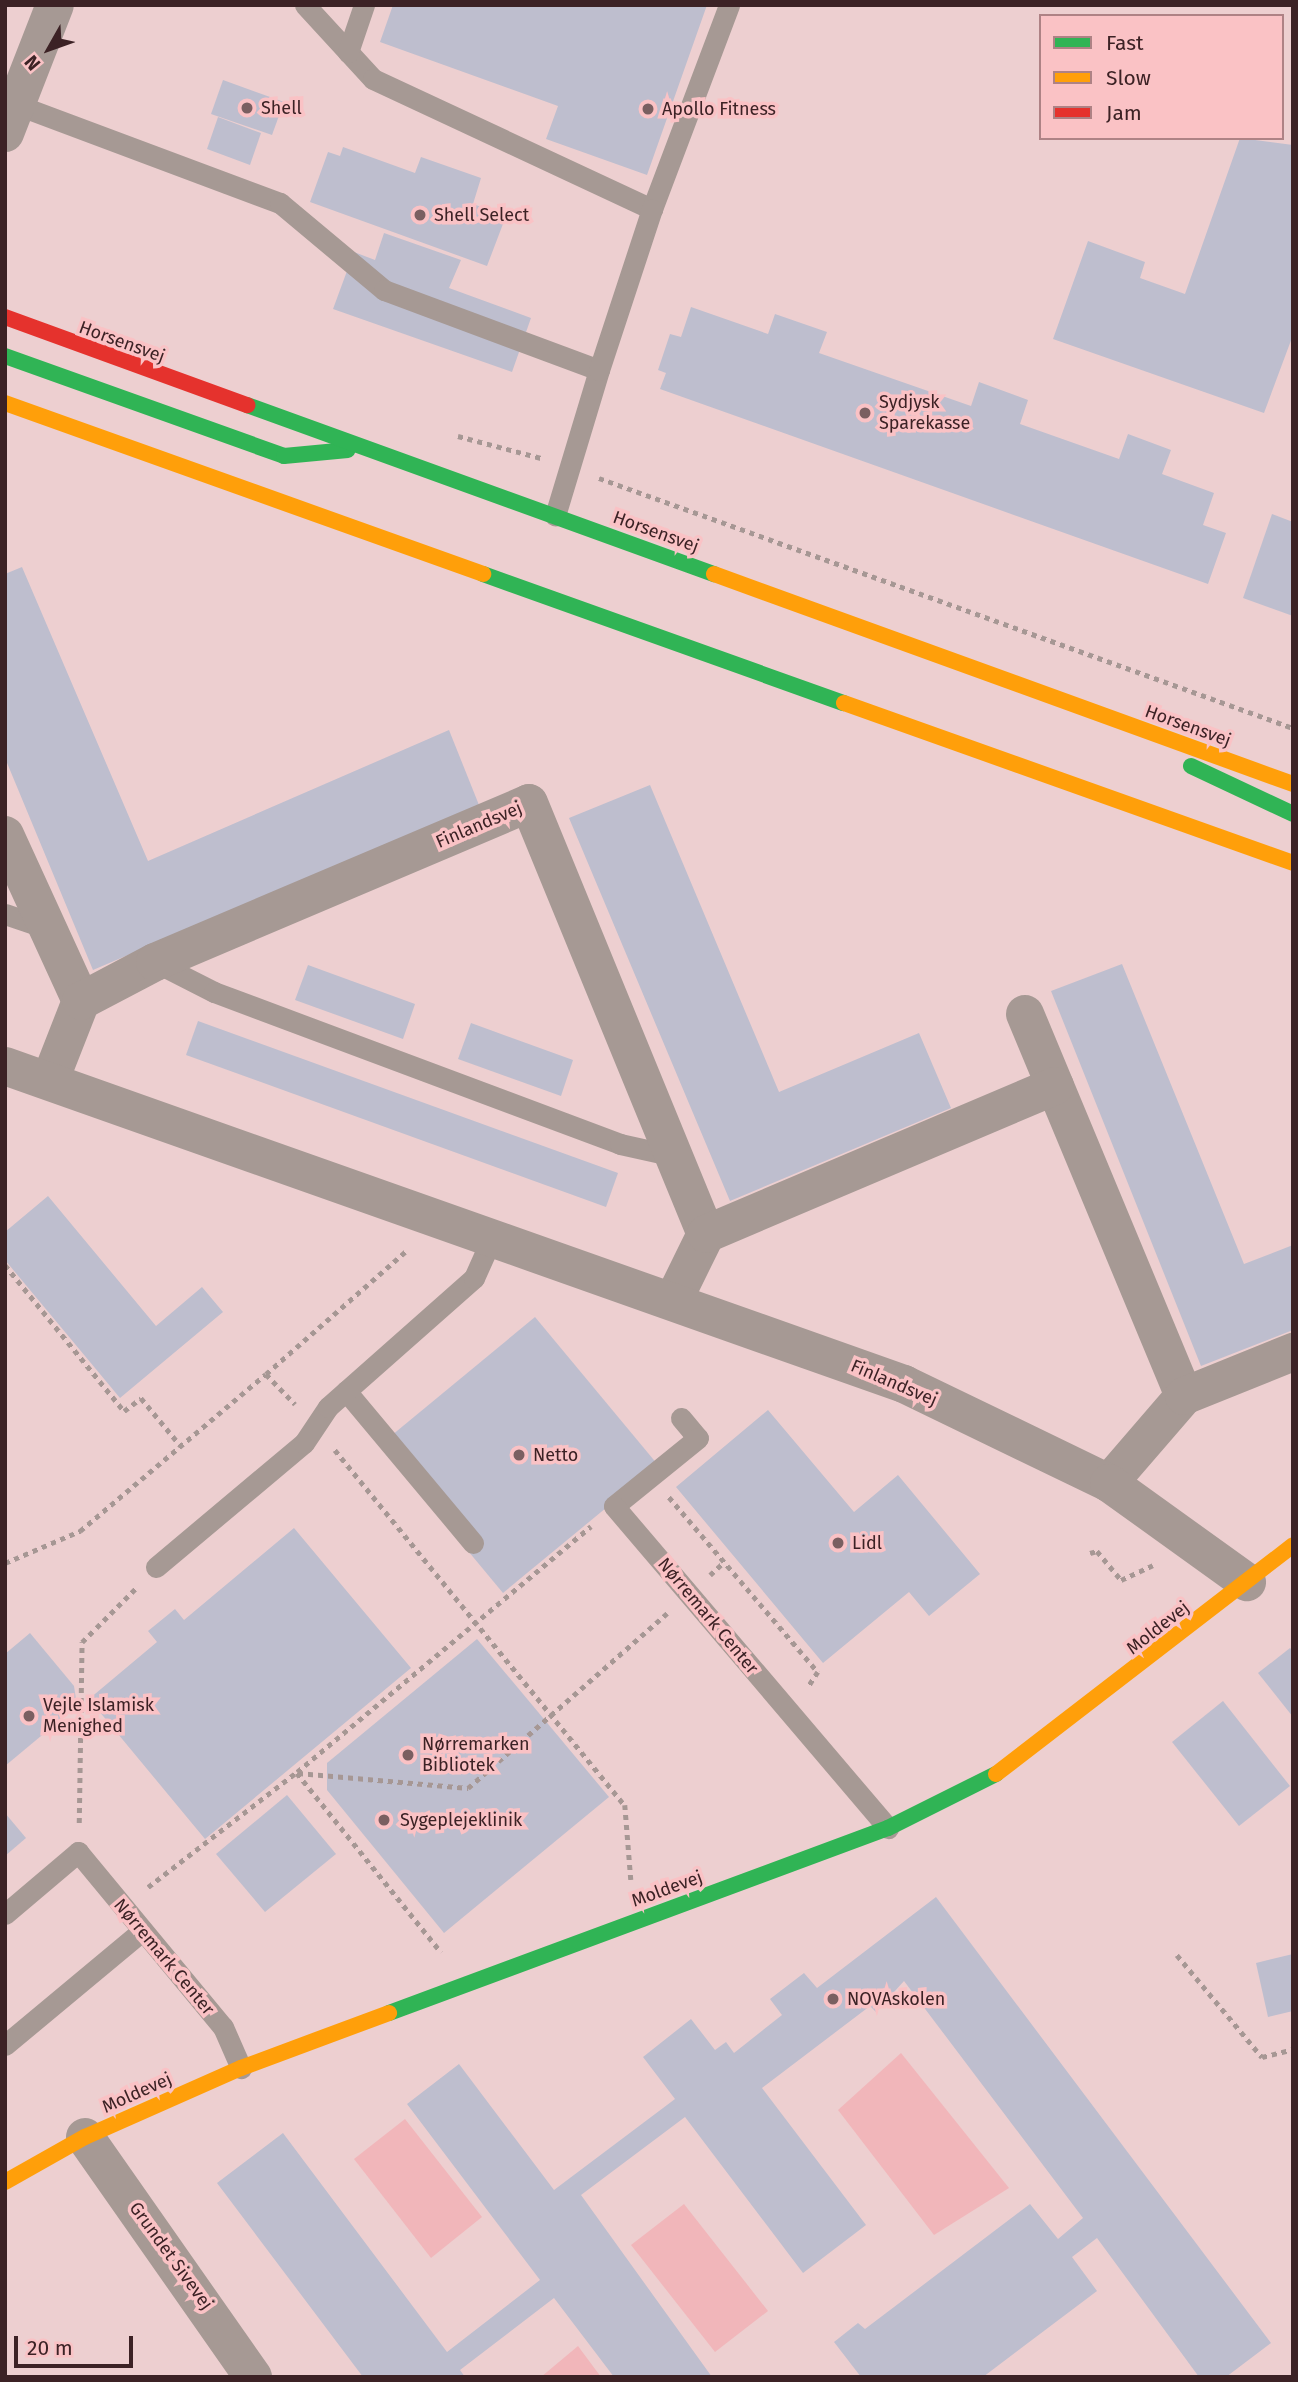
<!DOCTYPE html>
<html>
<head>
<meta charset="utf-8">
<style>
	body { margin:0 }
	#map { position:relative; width:1298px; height:2382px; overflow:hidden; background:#edcfd0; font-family:"Fira Sans",sans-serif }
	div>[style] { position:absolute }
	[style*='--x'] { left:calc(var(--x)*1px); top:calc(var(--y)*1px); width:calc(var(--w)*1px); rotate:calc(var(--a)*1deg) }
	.green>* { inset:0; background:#f1b6ba }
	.building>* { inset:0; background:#bebece }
	.path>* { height:4.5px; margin-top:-2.25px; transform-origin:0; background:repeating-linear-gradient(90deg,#a69794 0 5px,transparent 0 10px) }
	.lane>* { height:21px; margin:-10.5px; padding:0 10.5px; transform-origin:10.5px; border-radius:10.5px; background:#a69994 }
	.street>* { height:38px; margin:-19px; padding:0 19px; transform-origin:19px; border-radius:19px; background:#a69994 }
	.fast>* { height:16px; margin:-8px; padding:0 8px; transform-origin:8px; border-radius:8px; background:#30b455 }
	.slow>* { height:16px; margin:-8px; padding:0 8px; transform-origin:8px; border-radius:8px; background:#ff9f0a }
	.jam>* { height:16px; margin:-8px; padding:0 8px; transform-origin:8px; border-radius:8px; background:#e5322d }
	.dots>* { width:19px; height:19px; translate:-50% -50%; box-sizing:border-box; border:4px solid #fac2c5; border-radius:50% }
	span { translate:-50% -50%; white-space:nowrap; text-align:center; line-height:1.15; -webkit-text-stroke:7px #fac2c5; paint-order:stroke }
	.poi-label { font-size:18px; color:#3c2225 }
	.left { translate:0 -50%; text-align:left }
	.street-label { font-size:18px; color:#3c2225 }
	.frame { position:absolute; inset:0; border:7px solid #3c2225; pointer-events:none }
	.legend { position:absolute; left:1039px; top:14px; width:245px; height:126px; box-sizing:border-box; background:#fac2c5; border:2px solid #ae8285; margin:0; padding:9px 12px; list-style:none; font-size:21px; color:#3c2225 }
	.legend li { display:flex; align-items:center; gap:14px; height:35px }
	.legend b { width:35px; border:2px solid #ae8285 }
	.north { position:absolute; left:14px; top:14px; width:70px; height:70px; -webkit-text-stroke:5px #fac2c5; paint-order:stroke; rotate:230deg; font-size:19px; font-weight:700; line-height:28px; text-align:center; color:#3c2225 }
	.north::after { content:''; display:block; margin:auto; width:24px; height:32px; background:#3c2225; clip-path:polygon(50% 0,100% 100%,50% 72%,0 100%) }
	.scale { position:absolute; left:14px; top:2336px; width:119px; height:32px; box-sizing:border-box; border:4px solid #3c2225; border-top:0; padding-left:9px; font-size:21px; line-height:24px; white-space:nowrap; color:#3c2225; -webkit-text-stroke:5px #fac2c5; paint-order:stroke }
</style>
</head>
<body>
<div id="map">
	<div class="green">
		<div style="clip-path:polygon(901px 2053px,1009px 2188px,934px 2235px,838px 2110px)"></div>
		<div style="clip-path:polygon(405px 2119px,482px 2217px,431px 2258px,354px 2159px)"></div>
		<div style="clip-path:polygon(684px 2204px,768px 2311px,715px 2352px,631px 2245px)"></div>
		<div style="clip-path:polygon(578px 2346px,601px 2377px,541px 2377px)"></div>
	</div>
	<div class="building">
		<div style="clip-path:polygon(393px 5px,707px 5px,647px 175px,546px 139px,558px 106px,380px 42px)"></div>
		<div style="clip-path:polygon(223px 80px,284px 102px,272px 135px,211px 114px)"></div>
		<div style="clip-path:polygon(218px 117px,261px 133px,250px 165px,207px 149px)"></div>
		<div style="clip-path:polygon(1240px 138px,1293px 145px,1293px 335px,1264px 413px,1053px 339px,1088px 241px,1145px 262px,1140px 278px,1185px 294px)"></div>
		<div style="clip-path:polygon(343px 147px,415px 173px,421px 157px,481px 178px,473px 204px,506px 216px,487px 266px,310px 202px,328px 152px,340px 156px)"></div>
		<div style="clip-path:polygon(384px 233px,461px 260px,449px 288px,531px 318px,512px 372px,333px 309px,354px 252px,375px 260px)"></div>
		<div style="clip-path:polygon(691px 307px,768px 334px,775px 314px,827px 332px,819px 353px,971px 406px,979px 382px,1028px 400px,1020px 424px,1119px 459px,1128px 434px,1171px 450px,1162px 474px,1214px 493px,1203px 525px,1226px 533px,1208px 584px,660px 389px,666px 373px,658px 370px,670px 334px,681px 337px)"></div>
		<div style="clip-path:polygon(1272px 514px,1293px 522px,1293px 616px,1243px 598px)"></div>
		<div style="clip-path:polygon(22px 567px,148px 861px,449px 730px,479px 805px,93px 970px,5px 758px,5px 574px)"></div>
		<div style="clip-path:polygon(650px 785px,779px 1092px,919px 1033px,951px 1108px,730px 1201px,569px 818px)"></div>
		<div style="clip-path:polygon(1122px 964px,1244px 1264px,1293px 1245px,1293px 1330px,1201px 1366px,1051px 991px)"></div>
		<div style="clip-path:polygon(308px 965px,415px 1004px,403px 1039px,295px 1000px)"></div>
		<div style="clip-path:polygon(198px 1021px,618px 1173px,606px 1207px,186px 1055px)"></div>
		<div style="clip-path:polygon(471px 1023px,573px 1060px,561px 1096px,458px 1059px)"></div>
		<div style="clip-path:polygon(48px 1196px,156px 1326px,202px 1287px,223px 1312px,120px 1398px,5px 1260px,5px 1232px)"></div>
		<div style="clip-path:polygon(535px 1317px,658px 1465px,503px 1593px,380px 1445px)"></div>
		<div style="clip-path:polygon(768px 1410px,854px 1512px,898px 1475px,980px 1574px,929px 1616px,909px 1592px,823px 1663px,676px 1487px)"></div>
		<div style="clip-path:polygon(294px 1528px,411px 1668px,205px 1839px,89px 1699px,157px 1642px,148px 1631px,175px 1609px,184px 1620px)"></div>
		<div style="clip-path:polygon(30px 1633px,74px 1686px,77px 1706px,5px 1766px,5px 1654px)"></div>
		<div style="clip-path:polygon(477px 1639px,609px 1797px,444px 1933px,327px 1790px,327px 1763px)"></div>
		<div style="clip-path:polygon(1290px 1648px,1293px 1651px,1293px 1717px,1258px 1673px)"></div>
		<div style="clip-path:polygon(1223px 1701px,1290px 1786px,1239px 1826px,1172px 1742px)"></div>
		<div style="clip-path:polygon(287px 1795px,336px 1854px,265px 1912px,216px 1854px)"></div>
		<div style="clip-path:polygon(5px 1813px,26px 1838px,5px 1856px)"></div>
		<div style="clip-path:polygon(936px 1897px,1271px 2343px,1226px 2377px,1199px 2377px,1097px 2238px,1072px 2257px,1097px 2291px,983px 2377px,861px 2377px,834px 2342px,858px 2323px,865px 2329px,1030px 2204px,1058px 2239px,1083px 2218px,904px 1981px,876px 2012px,870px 2006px,762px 2088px,866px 2225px,803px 2273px,685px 2117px,581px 2195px,712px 2377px,614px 2377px,554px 2298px,460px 2370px,465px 2377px,363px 2377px,217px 2183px,283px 2133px,447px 2352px,540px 2280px,407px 2104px,459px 2064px,554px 2190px,675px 2099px,643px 2057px,691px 2019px,715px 2050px,726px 2042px,734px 2053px,782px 2015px,770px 1999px,804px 1973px,817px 1988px)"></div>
		<div style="clip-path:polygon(1293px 1954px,1293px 2011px,1268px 2017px,1256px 1963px)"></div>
	</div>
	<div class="path">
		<div style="--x:458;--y:436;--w:86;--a:14.8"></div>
		<div style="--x:599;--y:478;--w:738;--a:19.81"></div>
		<div style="--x:5;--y:1265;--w:188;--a:50.8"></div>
		<div style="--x:124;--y:1411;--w:21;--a:-37"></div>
		<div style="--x:141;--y:1398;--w:62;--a:50.2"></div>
		<div style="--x:266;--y:1374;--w:188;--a:-41.3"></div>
		<div style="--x:335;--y:1450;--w:458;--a:50.8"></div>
		<div style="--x:625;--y:1805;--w:75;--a:85.4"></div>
		<div style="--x:669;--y:1497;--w:230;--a:49.6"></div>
		<div style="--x:818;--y:1672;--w:17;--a:123"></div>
		<div style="--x:1090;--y:1553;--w:7;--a:-16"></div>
		<div style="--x:1097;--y:1551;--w:38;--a:50"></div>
		<div style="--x:1121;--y:1580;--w:35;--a:-25"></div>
		<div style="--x:5;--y:1563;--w:82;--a:-23.1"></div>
		<div style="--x:80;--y:1531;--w:243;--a:-40.2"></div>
		<div style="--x:266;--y:1374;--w:42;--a:46"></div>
		<div style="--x:710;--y:1575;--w:19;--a:-43"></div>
		<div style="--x:297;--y:1773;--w:230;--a:51.2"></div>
		<div style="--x:298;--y:1773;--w:171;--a:5"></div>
		<div style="--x:468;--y:1788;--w:265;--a:-41.3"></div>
		<div style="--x:79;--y:1823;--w:181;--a:-89.1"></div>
		<div style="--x:82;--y:1642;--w:76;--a:-45"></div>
		<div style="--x:148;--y:1887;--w:188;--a:-37.7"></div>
		<div style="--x:297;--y:1772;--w:383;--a:-39.9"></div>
		<div style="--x:1177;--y:1955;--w:133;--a:50.2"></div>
		<div style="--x:1262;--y:2057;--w:32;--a:-14"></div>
	</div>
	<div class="lane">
		<div style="--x:305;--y:5;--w:100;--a:47.4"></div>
		<div style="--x:373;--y:79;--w:308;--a:25"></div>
		<div style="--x:652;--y:209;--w:218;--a:-69.3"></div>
		<div style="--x:348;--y:52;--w:50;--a:-71.2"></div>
		<div style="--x:15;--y:104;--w:283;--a:20.5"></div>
		<div style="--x:280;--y:203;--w:136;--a:39.9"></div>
		<div style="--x:384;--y:290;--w:229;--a:20.4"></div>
		<div style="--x:599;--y:370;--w:152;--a:106.8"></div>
		<div style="--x:599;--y:370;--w:169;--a:-71.8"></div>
		<div style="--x:5;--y:914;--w:43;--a:18.9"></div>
		<div style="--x:155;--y:962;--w:66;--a:27"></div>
		<div style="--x:214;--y:992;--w:434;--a:20.5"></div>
		<div style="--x:620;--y:1144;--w:59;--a:12.6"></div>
		<div style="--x:346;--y:1391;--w:198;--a:50.1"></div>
		<div style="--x:681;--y:1418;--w:26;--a:50"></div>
		<div style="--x:698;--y:1438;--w:108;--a:141"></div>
		<div style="--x:614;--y:1506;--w:423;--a:49.6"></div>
		<div style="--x:156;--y:1567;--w:193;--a:-40"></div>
		<div style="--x:304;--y:1443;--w:43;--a:-56.3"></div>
		<div style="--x:328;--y:1407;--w:195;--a:-41.5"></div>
		<div style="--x:474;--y:1278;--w:42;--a:-65.9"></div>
		<div style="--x:5;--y:1914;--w:96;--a:-40.3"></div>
		<div style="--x:78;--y:1852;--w:227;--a:50.4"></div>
		<div style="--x:223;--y:2027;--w:45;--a:66.3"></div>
		<div style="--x:5;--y:2045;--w:178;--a:-39.8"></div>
	</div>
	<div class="street">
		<div style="--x:5;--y:133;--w:137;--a:-68.7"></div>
		<div style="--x:5;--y:835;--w:183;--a:65.4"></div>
		<div style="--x:81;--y:1001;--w:85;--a:111.4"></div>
		<div style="--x:81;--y:1001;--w:84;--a:-27.8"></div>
		<div style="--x:155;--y:962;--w:406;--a:-23"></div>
		<div style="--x:529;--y:803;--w:466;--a:67.7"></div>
		<div style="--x:706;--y:1234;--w:75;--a:116.2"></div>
		<div style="--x:1025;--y:1014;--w:414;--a:67.4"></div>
		<div style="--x:1184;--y:1396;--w:115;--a:130.8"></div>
		<div style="--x:5;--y:1066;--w:954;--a:19.48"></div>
		<div style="--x:904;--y:1384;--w:228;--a:25.8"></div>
		<div style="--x:1109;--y:1483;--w:170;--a:35.7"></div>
		<div style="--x:706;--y:1234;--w:379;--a:-23"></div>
		<div style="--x:1184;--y:1396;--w:118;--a:-22"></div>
		<div style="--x:85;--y:2137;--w:293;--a:55"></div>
	</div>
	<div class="fast">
		<div style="--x:5;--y:356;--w:296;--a:19.7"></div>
		<div style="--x:284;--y:456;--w:64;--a:-5.4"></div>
		<div style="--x:247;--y:405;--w:497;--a:19.9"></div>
		<div style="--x:483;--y:574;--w:383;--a:19.7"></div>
		<div style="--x:1191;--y:766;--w:113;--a:25.2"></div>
		<div style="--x:389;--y:2013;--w:532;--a:-20.34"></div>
		<div style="--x:888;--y:1828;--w:121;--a:-26.6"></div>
	</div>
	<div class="slow">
		<div style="--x:5;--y:403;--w:508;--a:19.68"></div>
		<div style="--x:714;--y:574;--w:616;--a:19.94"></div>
		<div style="--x:844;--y:703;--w:477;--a:19.6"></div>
		<div style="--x:996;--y:1774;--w:375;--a:-37.6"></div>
		<div style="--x:5;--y:2182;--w:92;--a:-29.4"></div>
		<div style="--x:85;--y:2137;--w:171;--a:-23.9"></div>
		<div style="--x:241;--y:2068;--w:158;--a:-20.4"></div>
	</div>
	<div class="jam">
		<div style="--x:5;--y:317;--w:258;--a:20"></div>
	</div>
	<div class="dots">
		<div style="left:247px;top:108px;background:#7a5f61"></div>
		<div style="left:648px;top:109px;background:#7a5f61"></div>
		<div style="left:420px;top:215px;background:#7a5f61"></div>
		<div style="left:865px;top:413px;background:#7a5f61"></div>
		<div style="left:519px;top:1455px;background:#7a5f61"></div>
		<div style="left:838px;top:1543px;background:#7a5f61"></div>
		<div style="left:29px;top:1716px;background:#7a5f61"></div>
		<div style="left:408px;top:1755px;background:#7a5f61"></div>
		<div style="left:384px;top:1820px;background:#7a5f61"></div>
		<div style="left:833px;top:1999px;background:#7a5f61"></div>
	</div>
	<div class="poi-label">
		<span class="left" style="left:261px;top:108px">Shell</span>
		<span class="left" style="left:662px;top:109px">Apollo Fitness</span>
		<span class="left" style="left:434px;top:215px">Shell Select</span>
		<span class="left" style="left:879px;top:413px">Sydjysk<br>Sparekasse</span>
		<span class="left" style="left:533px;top:1455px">Netto</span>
		<span class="left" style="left:852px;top:1543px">Lidl</span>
		<span class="left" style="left:43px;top:1716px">Vejle Islamisk<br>Menighed</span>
		<span class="left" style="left:422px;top:1755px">Nørremarken<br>Bibliotek</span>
		<span class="left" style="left:400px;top:1820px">Sygeplejeklinik</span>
		<span class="left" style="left:847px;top:1999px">NOVAskolen</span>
	</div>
	<div class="street-label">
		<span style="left:122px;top:342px;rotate:20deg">Horsensvej</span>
		<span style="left:656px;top:532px;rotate:20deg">Horsensvej</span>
		<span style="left:1188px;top:726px;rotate:20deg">Horsensvej</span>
		<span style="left:479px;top:825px;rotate:-23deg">Finlandsvej</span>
		<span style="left:894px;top:1383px;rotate:23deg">Finlandsvej</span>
		<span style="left:708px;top:1616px;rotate:50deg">Nørremark Center</span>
		<span style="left:1158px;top:1628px;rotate:-38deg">Moldevej</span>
		<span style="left:667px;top:1889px;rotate:-20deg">Moldevej</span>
		<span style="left:164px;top:1957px;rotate:50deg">Nørremark Center</span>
		<span style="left:137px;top:2093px;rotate:-24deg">Moldevej</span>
		<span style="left:171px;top:2256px;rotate:54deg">Grundet Sivevej</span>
	</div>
	<div class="frame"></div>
	<ul class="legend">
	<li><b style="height:9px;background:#30b455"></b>Fast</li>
	<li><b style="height:9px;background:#ff9f0a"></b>Slow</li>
	<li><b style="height:9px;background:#e5322d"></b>Jam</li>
	</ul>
	<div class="north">N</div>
	<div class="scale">20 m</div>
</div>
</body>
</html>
